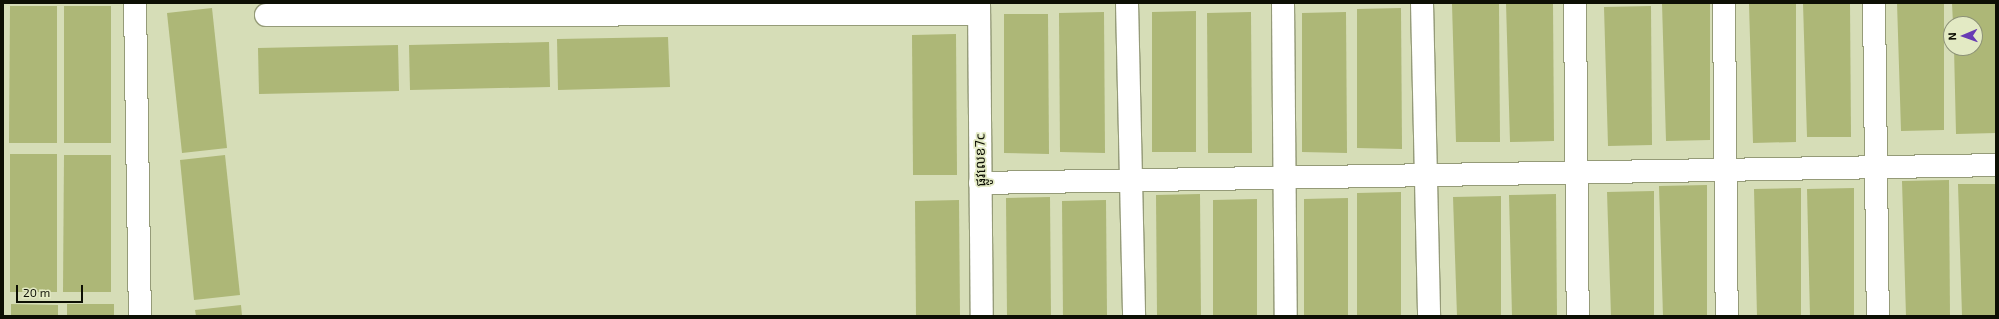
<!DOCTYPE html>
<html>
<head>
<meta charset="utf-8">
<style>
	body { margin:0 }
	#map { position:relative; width:1999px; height:319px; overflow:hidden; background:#d6ddb7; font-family:"Exo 2","Noto Sans Khmer",sans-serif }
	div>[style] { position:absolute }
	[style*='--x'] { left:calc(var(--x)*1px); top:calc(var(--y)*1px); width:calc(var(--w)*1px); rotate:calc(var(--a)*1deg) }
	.building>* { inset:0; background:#adb777 }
	.roads { filter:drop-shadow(1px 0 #959b78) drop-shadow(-1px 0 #959b78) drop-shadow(0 1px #959b78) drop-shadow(0 -1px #959b78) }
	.minor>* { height:22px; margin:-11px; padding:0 11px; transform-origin:11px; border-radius:11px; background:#fff }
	span { translate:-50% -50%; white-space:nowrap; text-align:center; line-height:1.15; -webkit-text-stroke:3.5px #e3eac4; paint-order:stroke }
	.street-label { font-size:14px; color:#0d0f04 }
	.frame { position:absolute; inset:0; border:4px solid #0d0f04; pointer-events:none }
	.north { position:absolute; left:1943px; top:16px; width:40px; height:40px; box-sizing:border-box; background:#e3eac4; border:1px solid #8d9277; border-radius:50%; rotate:268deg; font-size:11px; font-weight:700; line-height:16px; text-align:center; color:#0d0f04 }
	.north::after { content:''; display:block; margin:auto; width:14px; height:18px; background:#683cb4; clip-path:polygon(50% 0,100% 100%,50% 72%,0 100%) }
	.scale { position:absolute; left:16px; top:285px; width:67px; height:18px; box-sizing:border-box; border:2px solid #0d0f04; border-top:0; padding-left:5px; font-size:12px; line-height:14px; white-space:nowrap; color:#0d0f04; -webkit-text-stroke:3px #e3eac4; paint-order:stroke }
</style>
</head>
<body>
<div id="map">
	<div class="building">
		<div style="clip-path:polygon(1499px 3px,1500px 142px,1456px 142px,1452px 4px)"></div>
		<div style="clip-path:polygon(1506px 3px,1553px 3px,1554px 141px,1510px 142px)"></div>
		<div style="clip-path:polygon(1662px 3px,1710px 3px,1710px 140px,1666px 141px)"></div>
		<div style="clip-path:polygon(1796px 3px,1796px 142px,1753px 143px,1749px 4px)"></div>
		<div style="clip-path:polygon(1803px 3px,1850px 3px,1851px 137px,1807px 137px)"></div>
		<div style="clip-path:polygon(1897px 3px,1944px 3px,1944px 130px,1901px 131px)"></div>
		<div style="clip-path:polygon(1952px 3px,1996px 3px,1996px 133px,1956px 134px,1954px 48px,1975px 48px,1975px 24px,1953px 24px)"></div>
		<div style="clip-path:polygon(10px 6px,57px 6px,57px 143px,9px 143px)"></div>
		<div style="clip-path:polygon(64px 6px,111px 6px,111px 143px,64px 143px)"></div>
		<div style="clip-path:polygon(1651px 6px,1652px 145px,1608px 146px,1604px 7px)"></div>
		<div style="clip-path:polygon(212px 8px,227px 148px,182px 153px,167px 13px)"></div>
		<div style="clip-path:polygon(1401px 8px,1402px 149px,1357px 148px,1357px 9px)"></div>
		<div style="clip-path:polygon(1196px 11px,1196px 152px,1152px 152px,1152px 12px)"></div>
		<div style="clip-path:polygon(1104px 12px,1105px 153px,1060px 152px,1059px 13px)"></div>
		<div style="clip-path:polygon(1251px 12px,1252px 153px,1208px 153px,1207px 13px)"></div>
		<div style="clip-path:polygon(1346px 12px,1347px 153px,1302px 152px,1302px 13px)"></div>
		<div style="clip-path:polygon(1004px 14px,1048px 14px,1049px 154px,1004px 153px)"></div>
		<div style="clip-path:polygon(956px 34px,957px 175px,913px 175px,912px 35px)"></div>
		<div style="clip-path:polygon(668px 37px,670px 87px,558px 90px,557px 39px)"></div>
		<div style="clip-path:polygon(549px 42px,550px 87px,410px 90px,409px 45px)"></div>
		<div style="clip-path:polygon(398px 45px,399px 91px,259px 94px,258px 48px)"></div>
		<div style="clip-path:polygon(10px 154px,57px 154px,57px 292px,10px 292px)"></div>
		<div style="clip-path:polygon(64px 155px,111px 155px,111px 292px,63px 292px)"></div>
		<div style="clip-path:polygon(225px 155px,240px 295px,194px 300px,180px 160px)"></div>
		<div style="clip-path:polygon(1949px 180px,1950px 316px,1906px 316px,1902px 181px)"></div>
		<div style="clip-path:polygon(1958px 184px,1996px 184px,1996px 316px,1962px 316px)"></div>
		<div style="clip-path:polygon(1707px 185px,1707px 316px,1663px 316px,1659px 186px)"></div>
		<div style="clip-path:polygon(1801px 188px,1801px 316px,1757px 316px,1754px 189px)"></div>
		<div style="clip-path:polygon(1854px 188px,1854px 316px,1810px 316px,1807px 189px)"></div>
		<div style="clip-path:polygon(1654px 191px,1654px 316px,1611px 316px,1607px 192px)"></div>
		<div style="clip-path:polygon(1401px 192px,1401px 316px,1357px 316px,1357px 193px)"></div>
		<div style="clip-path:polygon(1200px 194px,1201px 316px,1157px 316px,1156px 195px)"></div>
		<div style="clip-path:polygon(1556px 194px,1557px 316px,1512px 316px,1509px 195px)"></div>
		<div style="clip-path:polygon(1501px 196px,1501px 316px,1457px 316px,1453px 197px)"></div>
		<div style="clip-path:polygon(1050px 197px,1051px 316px,1007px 316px,1006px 198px)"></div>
		<div style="clip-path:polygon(1348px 198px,1348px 316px,1304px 316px,1304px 199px)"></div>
		<div style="clip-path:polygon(1257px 199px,1257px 316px,1213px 316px,1213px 200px)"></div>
		<div style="clip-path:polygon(959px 200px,960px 316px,916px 316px,915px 201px)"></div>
		<div style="clip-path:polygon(1106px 200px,1107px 316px,1063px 316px,1062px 201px)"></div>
		<div style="clip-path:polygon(11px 304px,58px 305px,58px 316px,11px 316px)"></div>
		<div style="clip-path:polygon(67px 304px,114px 304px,114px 316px,67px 316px)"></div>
		<div style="clip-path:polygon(241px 305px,242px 316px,196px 316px,195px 310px)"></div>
	</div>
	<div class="roads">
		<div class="minor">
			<div style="--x:135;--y:3;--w:313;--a:89.1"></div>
			<div style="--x:979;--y:3;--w:313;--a:89.5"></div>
			<div style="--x:1127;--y:3;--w:313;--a:88.7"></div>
			<div style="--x:1283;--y:3;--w:313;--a:89.5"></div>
			<div style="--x:1422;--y:3;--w:313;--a:88.7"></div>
			<div style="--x:1575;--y:3;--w:313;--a:89.5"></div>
			<div style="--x:1724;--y:3;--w:313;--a:89.5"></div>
			<div style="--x:1874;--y:3;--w:313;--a:89.3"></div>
			<div style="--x:266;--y:15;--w:713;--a:-0.08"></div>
			<div style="--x:980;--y:183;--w:1016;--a:-1.01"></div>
		</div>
	</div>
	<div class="street-label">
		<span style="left:980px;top:160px;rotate:-91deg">ផ្លូវលេខ7c</span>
	</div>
	<div class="frame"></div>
	<div class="north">N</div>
	<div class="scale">20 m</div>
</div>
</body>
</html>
